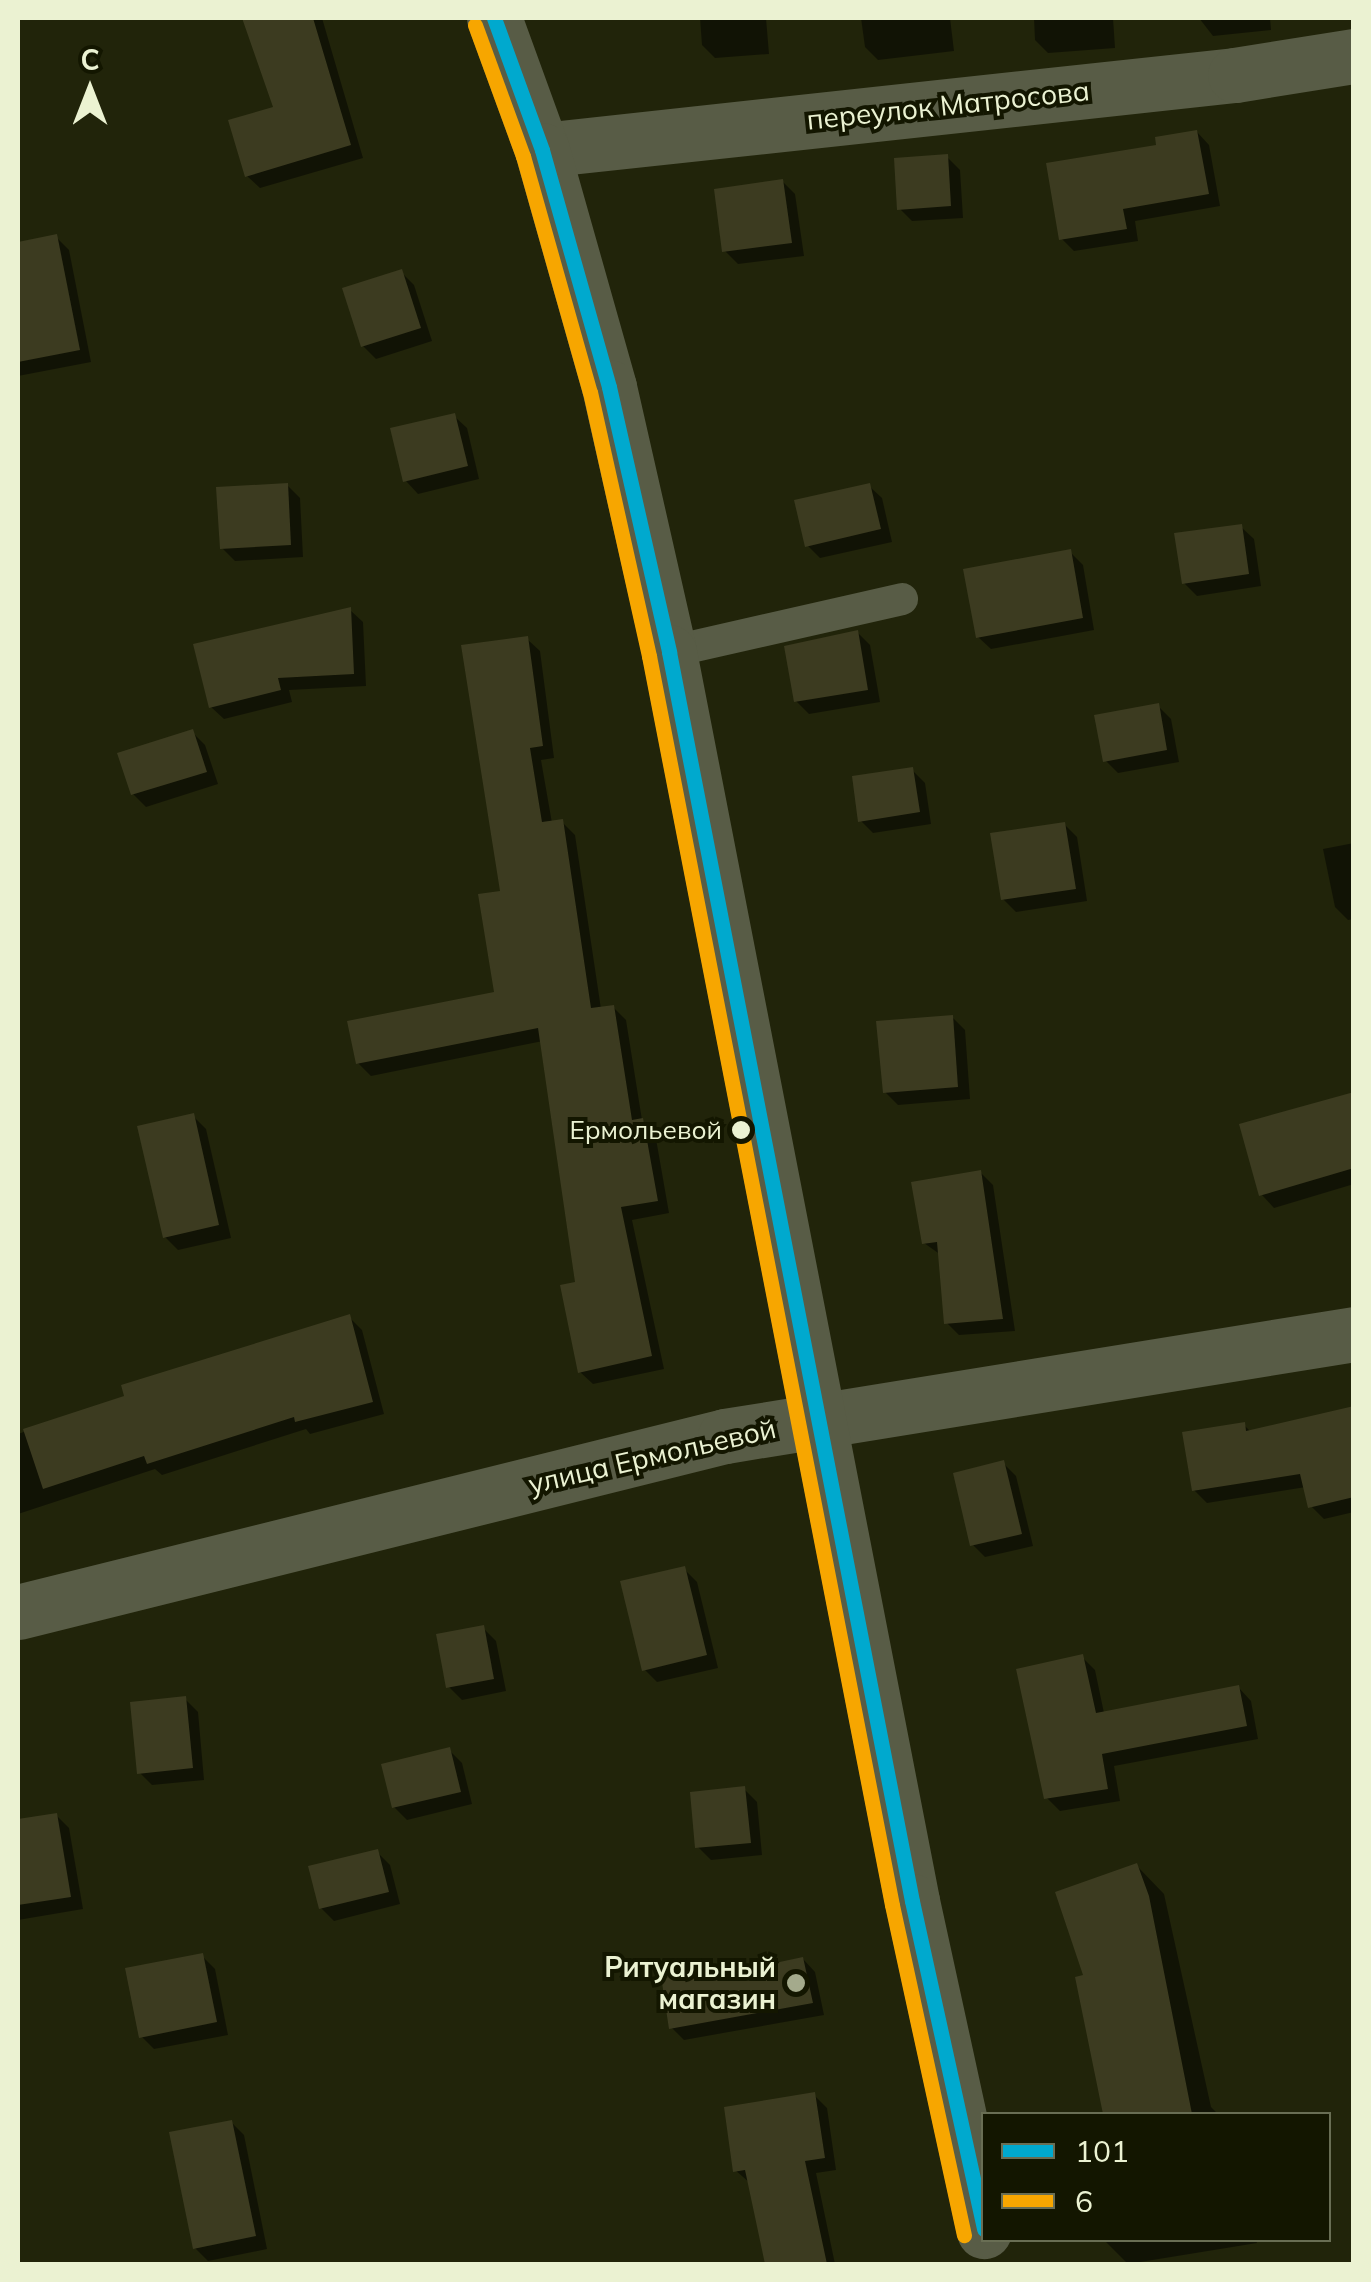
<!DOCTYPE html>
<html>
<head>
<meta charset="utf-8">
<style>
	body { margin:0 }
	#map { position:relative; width:1371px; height:2282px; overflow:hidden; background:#21240a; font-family:Mulish,sans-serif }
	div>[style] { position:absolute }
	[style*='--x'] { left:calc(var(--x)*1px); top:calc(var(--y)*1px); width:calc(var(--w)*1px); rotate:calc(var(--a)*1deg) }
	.shadow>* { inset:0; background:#0007 }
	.building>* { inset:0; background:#3c3b20 }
	.service>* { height:32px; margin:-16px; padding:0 16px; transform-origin:16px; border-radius:16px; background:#585c46 }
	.minor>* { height:55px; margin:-27.5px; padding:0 27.5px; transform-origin:27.5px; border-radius:27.5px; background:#585c46 }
	.tertiary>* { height:55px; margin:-27.5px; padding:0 27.5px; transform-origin:27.5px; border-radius:27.5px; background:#585c46 }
	.bus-1>* { height:15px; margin:-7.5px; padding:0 7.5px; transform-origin:7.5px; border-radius:7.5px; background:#00a9ce }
	.bus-2>* { height:15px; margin:-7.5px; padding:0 7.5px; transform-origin:7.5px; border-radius:7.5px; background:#f7a600 }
	.dots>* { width:28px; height:28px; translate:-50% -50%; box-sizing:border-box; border:5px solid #131600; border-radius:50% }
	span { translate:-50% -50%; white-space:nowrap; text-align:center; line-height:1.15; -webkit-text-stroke:8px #131600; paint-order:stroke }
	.bus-label { font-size:26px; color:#ebf2d2 }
	.right { translate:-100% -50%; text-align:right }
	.street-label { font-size:28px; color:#ebf2d2 }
	.poi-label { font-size:28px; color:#ebf2d2; font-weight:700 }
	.frame { position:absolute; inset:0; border:20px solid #ebf2d2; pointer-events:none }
	.legend { position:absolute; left:981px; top:2112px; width:350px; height:130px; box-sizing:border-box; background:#131600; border:2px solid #696e54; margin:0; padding:12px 18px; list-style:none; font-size:30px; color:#ebf2d2 }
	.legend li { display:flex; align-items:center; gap:20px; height:50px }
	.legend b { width:50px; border:2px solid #696e54 }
	.north { position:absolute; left:40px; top:40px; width:100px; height:100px; -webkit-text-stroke:8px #131600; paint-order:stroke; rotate:0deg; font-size:28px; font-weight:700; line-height:40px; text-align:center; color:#ebf2d2 }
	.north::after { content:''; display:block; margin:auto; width:35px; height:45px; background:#ebf2d2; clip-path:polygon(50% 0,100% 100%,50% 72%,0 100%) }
</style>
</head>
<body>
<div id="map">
	<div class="shadow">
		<div style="clip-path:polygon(245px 18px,322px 18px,363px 158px,260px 188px,247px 176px,277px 108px)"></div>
		<div style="clip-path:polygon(700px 18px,766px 18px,769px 54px,715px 58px,702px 45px)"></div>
		<div style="clip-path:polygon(861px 18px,950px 18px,954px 51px,878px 60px,865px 47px)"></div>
		<div style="clip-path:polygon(1034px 18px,1113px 18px,1115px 48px,1048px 53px,1035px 40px)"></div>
		<div style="clip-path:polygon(1199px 18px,1270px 18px,1271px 30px,1213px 36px)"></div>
		<div style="clip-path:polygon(1197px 132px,1209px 145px,1220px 206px,1135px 221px,1138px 241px,1074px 251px,1061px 238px)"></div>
		<div style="clip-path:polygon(947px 157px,960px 170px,963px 218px,912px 221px,900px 209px)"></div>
		<div style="clip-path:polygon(782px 181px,795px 194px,804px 256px,738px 264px,725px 251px)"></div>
		<div style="clip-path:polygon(56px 237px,69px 250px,91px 362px,18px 376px,18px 245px)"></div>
		<div style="clip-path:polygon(401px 272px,414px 285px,432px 341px,376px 359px,363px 346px)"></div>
		<div style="clip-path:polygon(454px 416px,467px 428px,479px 479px,418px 494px,406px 481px)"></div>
		<div style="clip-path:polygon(287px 485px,300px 498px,303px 557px,235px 561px,222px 548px)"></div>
		<div style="clip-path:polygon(869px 486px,882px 498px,892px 542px,820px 558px,807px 545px)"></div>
		<div style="clip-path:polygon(1241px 527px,1254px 539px,1261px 586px,1197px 596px,1184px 583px)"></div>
		<div style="clip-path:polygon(1070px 552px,1083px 565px,1094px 630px,991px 649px,978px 637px)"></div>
		<div style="clip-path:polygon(350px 610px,363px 622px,366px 686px,289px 690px,292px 702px,224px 719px,211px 707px)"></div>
		<div style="clip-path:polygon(857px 632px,870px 645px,880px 702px,809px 714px,796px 701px)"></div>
		<div style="clip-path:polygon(527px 639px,540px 651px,554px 758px,541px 760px,552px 823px,562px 822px,575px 835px,601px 1009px,613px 1007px,626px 1020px,642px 1120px,655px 1133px,669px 1213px,632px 1220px,664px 1369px,593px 1384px,580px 1372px,578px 1284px,543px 1041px,371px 1076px,358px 1063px,497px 994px)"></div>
		<div style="clip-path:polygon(1158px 706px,1171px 719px,1179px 762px,1118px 773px,1105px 760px)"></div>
		<div style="clip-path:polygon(192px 732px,205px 745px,218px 784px,146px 807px,133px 794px)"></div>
		<div style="clip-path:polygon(912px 770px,925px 783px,931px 824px,873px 833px,861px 821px)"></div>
		<div style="clip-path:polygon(1064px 824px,1077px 837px,1087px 901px,1016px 912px,1003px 899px)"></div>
		<div style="clip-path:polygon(1354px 843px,1354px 919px,1348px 920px,1335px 907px,1323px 849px)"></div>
		<div style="clip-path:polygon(952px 1017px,965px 1030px,970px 1099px,898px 1105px,885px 1092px)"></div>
		<div style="clip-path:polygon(1354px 1097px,1354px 1184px,1274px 1208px,1262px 1195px)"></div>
		<div style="clip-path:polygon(193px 1116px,206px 1129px,231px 1238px,178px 1250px,165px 1237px)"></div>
		<div style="clip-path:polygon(980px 1172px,993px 1185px,1015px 1331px,959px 1335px,946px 1322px,941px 1255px,924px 1243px)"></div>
		<div style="clip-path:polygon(349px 1317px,362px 1330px,384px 1414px,310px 1434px,306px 1429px,162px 1475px,155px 1469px,18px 1514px,18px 1434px)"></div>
		<div style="clip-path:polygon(1354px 1414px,1354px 1512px,1324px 1519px,1311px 1506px,1306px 1487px,1207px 1503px,1194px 1490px,1244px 1425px,1251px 1432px)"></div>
		<div style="clip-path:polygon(1003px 1463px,1016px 1476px,1033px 1546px,985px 1557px,973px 1545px)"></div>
		<div style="clip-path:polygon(684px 1569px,697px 1582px,718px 1668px,657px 1682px,644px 1669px)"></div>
		<div style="clip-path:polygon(483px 1628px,496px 1641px,506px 1691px,462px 1700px,449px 1687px)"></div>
		<div style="clip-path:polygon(1082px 1657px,1095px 1670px,1104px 1713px,1239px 1688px,1251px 1701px,1258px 1739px,1114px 1766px,1120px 1801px,1060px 1811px,1047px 1798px)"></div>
		<div style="clip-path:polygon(185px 1699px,198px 1712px,204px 1780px,152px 1785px,139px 1772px)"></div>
		<div style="clip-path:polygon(449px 1750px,462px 1763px,472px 1804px,407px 1820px,394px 1807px)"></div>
		<div style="clip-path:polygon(744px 1789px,757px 1802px,762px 1855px,711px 1860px,698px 1847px)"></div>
		<div style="clip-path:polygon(56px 1815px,69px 1828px,83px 1909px,18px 1920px,18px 1822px)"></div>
		<div style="clip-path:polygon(377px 1852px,390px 1865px,400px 1904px,334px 1921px,321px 1908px)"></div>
		<div style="clip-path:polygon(1137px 1866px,1164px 1894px,1211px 2107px,1218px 2114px,1105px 2114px,1078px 1979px,1087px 1977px)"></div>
		<div style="clip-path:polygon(202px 1956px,215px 1969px,228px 2035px,154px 2049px,141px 2036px)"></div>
		<div style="clip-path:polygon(803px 1959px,815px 1972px,824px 2015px,684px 2040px,671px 2027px,726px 1968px,733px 1975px)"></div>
		<div style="clip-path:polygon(814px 2095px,827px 2108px,836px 2170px,816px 2173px,835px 2264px,768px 2264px,750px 2183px,735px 2170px)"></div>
		<div style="clip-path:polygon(231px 2122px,244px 2135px,267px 2249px,208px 2261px,195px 2248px)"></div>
		<div style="clip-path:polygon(1104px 2240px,1256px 2240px,1257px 2243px,1128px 2264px)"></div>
	</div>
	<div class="building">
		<div style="clip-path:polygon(242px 18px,313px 18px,351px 145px,245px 177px,228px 120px,273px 107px)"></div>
		<div style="clip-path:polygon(1197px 130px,1209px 194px,1123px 209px,1127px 229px,1059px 240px,1046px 163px,1156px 145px,1155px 137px)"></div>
		<div style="clip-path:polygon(948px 154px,951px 206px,897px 210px,894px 158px)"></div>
		<div style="clip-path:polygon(783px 179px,792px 243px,722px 252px,714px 189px)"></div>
		<div style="clip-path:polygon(57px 234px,80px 350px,18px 362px,18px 242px)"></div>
		<div style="clip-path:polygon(402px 269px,421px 328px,361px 347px,342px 288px)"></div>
		<div style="clip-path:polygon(455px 413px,468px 466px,403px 482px,390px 428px)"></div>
		<div style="clip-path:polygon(288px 483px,291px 545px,220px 549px,216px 487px)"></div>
		<div style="clip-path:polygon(870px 483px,881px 529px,805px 547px,794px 500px)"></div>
		<div style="clip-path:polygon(1242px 524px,1249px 574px,1182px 584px,1174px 533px)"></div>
		<div style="clip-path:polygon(1071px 549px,1083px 618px,976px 638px,963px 569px)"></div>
		<div style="clip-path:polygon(351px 607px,354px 674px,278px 678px,281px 690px,209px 708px,193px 644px)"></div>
		<div style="clip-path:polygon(858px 630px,868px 690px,794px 702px,784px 646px)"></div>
		<div style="clip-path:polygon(528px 636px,543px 746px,530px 748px,542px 822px,563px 819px,591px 1008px,614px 1005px,632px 1120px,643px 1118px,658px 1201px,621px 1207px,652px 1356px,578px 1373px,560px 1285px,575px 1282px,538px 1028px,356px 1064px,347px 1021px,494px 992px,478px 894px,500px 891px,461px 645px)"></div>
		<div style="clip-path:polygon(1159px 703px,1167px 750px,1103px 762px,1094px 715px)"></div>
		<div style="clip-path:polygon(193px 729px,207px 772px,131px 795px,117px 753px)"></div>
		<div style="clip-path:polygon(913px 767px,920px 812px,858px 822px,852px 776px)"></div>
		<div style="clip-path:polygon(1065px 822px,1076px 889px,1001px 900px,990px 833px)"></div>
		<div style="clip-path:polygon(953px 1015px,958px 1087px,883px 1093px,876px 1021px)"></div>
		<div style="clip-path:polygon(1354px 1092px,1354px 1168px,1259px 1196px,1239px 1124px)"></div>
		<div style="clip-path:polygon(194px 1113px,219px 1225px,163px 1238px,137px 1126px)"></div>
		<div style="clip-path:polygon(981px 1170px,1003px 1319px,944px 1324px,937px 1242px,922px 1244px,911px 1182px)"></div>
		<div style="clip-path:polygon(350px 1314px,373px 1402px,295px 1422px,294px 1417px,147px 1464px,144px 1456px,43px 1489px,23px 1429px,124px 1396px,121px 1385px)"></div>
		<div style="clip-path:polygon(1354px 1406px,1354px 1497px,1308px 1508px,1300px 1474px,1192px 1491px,1182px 1432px,1245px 1422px,1246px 1431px)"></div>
		<div style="clip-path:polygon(1004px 1460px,1022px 1534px,970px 1546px,953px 1473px)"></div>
		<div style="clip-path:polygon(685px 1566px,707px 1655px,642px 1671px,620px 1581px)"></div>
		<div style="clip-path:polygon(484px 1625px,494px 1679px,446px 1688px,436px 1634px)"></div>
		<div style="clip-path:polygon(1083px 1654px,1096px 1713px,1239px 1685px,1247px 1726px,1102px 1754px,1108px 1789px,1044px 1799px,1016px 1669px)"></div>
		<div style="clip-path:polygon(186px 1696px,193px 1768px,137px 1774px,130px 1702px)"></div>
		<div style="clip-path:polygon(450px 1747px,461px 1792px,392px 1808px,381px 1764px)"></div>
		<div style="clip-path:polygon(745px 1786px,751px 1843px,695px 1848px,690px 1792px)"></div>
		<div style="clip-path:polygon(57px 1813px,71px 1897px,18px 1905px,18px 1819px)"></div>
		<div style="clip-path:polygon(378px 1849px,389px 1892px,319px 1909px,308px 1866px)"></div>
		<div style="clip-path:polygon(1137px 1863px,1149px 1896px,1192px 2114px,1103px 2114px,1075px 1977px,1083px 1975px,1055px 1892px)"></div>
		<div style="clip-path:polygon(203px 1953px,217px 2022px,139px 2038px,125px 1968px)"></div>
		<div style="clip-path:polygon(803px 1957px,813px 2003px,669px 2029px,661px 1976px,727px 1965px,728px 1973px)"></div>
		<div style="clip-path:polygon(815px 2092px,825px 2158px,805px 2161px,827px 2264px,765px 2264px,745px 2170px,733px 2172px,724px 2107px)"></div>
		<div style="clip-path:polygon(232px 2120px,256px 2236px,193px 2249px,169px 2132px)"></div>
	</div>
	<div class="service">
		<div style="--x:669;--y:652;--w:239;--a:-12.8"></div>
	</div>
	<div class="minor">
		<div style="--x:542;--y:150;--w:697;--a:-6.18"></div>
		<div style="--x:1235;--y:75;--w:121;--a:-9.1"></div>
		<div style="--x:18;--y:1612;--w:729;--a:-13.98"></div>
		<div style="--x:725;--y:1436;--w:637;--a:-9.21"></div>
	</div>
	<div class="tertiary">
		<div style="--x:494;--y:18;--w:140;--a:70"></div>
		<div style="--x:542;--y:150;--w:246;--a:74.2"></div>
		<div style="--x:609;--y:387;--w:272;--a:77.2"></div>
		<div style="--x:669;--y:652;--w:1272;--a:78.99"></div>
		<div style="--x:912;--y:1901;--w:338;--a:77.7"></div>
	</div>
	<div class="bus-1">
		<div style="--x:494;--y:18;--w:140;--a:70"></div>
		<div style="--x:542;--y:150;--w:246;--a:74.2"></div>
		<div style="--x:609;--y:387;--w:272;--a:77.2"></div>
		<div style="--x:669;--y:652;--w:1272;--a:78.99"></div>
		<div style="--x:912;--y:1901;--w:336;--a:77.6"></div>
	</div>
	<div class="bus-2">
		<div style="--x:475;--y:25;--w:140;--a:69.9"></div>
		<div style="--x:523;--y:156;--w:245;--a:74.2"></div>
		<div style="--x:590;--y:392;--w:271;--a:77.4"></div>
		<div style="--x:649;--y:656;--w:1272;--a:78.99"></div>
		<div style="--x:892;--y:1905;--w:338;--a:77.7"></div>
	</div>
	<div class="dots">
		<div style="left:741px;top:1130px;background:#ebf2d2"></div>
		<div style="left:796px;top:1983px;background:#a4aa8c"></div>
	</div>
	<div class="bus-label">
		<span class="right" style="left:722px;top:1130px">Ермольевой</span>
	</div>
	<div class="street-label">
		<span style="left:948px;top:105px;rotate:-6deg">переулок Матросова</span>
		<span style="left:652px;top:1456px;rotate:-13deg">улица Ермольевой</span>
	</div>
	<div class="poi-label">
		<span class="right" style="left:776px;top:1983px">Ритуальный<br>магазин</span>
	</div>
	<div class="frame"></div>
	<ul class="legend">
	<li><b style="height:12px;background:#00a9ce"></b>101</li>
	<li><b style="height:12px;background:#f7a600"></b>6</li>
	</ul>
	<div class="north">С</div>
</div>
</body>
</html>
